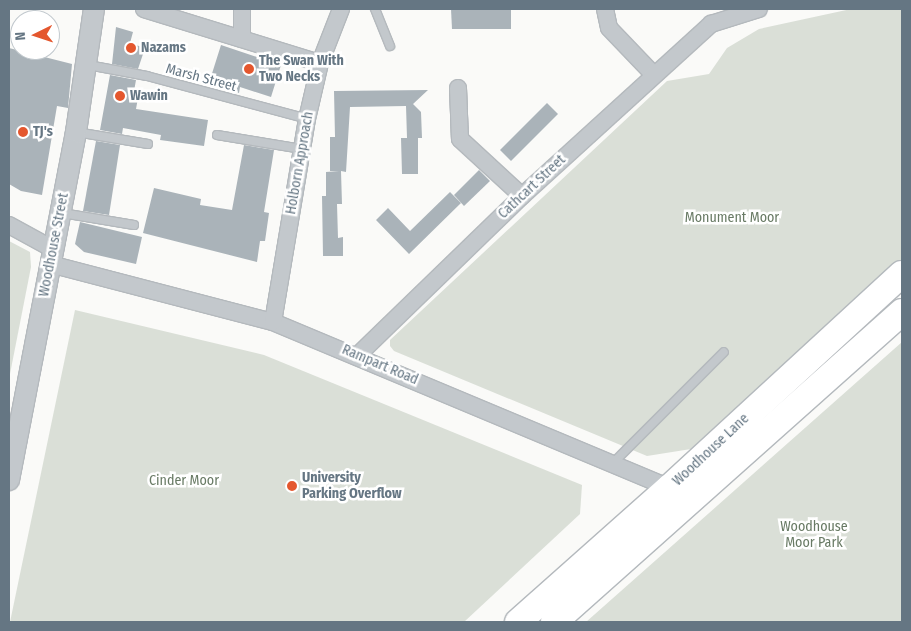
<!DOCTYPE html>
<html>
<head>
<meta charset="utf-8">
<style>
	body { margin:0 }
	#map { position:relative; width:911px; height:631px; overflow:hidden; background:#fafaf8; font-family:"Fira Sans Condensed",sans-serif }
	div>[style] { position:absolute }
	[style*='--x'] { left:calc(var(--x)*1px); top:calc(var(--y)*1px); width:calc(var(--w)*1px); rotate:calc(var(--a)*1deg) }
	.green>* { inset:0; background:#dadfd7 }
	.building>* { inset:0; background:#aab3b9 }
	.roads { filter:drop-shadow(1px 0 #b4b9bd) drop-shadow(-1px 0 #b4b9bd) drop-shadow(0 1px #b4b9bd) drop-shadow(0 -1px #b4b9bd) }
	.service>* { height:8px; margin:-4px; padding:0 4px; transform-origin:4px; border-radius:4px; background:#c3c8cc }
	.minor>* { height:16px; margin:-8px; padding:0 8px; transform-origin:8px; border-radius:8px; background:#c3c8cc }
	.tertiary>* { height:20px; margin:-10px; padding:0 10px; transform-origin:10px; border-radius:10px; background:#c3c8cc }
	.trunk>* { height:26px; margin:-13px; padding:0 13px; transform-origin:13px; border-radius:13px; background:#fff }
	.dots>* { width:14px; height:14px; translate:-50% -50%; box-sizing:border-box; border:2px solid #fff; border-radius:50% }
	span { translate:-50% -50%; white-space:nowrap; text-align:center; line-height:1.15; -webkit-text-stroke:5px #fff; paint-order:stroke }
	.poi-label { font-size:14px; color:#657683; font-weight:700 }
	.left { translate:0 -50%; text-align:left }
	.street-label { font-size:14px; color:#657683 }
	.park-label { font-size:14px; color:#687a64 }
	.frame { position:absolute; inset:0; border:10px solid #657683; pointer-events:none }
	.north { position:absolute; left:10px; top:10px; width:50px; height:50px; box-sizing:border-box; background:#fff; border:1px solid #c1c8cd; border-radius:50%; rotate:266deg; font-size:14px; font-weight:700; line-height:20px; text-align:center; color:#657683 }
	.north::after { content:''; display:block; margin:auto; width:18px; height:22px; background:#e4572e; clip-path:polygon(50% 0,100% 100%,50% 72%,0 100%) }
</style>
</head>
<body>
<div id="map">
	<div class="green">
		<div style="clip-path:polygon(851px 9px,902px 9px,902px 262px,691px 449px,647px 456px,394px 351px,390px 346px,390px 340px,667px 81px,709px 74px,727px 48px,759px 29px)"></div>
		<div style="clip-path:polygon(9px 241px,30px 252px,31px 267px,9px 379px)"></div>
		<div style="clip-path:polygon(75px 310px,264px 355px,582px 485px,580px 514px,464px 622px,10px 622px)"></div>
		<div style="clip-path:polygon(902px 342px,902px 622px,586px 622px,691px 529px)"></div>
	</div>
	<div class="building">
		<div style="clip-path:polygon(451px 9px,511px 9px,511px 29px,452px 29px)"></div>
		<div style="clip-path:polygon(116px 27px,133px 32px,130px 43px,145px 48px,138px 69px,112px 64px)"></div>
		<div style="clip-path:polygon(221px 45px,281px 65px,271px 97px,240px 87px,239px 93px,209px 83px)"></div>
		<div style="clip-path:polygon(9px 48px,72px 64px,68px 108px,57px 106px,42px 195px,21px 191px,9px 184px)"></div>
		<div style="clip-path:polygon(110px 75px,136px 80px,133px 97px,138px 98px,136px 109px,208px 120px,204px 146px,160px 140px,161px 135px,123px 128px,122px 134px,100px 130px)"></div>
		<div style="clip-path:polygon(428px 90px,413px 104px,421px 112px,422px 138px,408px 138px,418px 138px,418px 174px,402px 174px,401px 138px,407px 138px,406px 106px,350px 107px,346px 172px,341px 171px,342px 204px,337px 204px,338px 238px,343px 237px,343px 256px,323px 256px,322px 196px,326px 196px,326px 172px,339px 171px,330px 171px,330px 137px,335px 137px,334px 91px)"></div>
		<div style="clip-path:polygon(547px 103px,558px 114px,511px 161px,500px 150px)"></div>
		<div style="clip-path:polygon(96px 141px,120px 145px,109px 215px,83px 211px)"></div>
		<div style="clip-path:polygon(244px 145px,274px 150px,264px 212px,269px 213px,265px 241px,260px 241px,257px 262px,143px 233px,154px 188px,201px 199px,200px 205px,232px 210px)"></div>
		<div style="clip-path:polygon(479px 170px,490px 181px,464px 206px,454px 195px)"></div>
		<div style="clip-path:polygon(450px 192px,461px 203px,409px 254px,376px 220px,388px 208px,410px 231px)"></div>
		<div style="clip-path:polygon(80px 222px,142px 237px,136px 264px,84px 252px,75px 244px)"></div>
	</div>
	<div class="roads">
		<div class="service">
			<div style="--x:375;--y:9;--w:40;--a:68"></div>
			<div style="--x:88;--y:65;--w:60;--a:10.6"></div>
			<div style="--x:147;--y:76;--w:166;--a:15"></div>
			<div style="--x:76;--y:132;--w:73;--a:9.5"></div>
			<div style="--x:217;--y:135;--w:86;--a:9.4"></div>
			<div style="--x:62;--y:213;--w:73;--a:9.5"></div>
			<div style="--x:612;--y:464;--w:158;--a:-45"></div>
		</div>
		<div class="minor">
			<div style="--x:144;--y:9;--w:184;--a:17.1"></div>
			<div style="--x:605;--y:9;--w:19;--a:78"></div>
			<div style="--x:609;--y:28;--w:65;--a:46.2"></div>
			<div style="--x:242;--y:39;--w:30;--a:-90"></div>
			<div style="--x:458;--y:88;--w:51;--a:87.8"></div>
			<div style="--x:460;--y:139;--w:84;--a:42.6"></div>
			<div style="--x:9;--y:225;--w:50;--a:28.6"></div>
			<div style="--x:50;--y:264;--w:230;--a:14.6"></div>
			<div style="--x:273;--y:322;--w:436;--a:22.7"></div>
			<div style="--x:273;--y:322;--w:206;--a:-80.5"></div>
			<div style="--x:307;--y:119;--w:57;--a:-76.9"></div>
			<div style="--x:320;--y:63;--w:58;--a:-68.7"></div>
			<div style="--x:357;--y:356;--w:230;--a:-44.1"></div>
			<div style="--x:522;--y:196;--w:256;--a:-42.3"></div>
			<div style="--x:711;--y:24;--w:50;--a:-17.4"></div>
		</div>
		<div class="tertiary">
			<div style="--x:9;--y:480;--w:354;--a:-79.1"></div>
			<div style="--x:76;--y:132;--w:124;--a:-81.7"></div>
		</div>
		<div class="trunk">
			<div style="--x:518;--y:622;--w:202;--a:-41.6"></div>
			<div style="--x:669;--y:488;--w:316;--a:-42.6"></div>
			<div style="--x:554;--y:622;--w:466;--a:-41.7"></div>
		</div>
	</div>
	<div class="dots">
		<div style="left:131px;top:48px;background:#e4572e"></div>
		<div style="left:249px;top:69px;background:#e4572e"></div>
		<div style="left:120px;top:96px;background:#e4572e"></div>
		<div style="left:23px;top:132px;background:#e4572e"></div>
		<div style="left:292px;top:486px;background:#e4572e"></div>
	</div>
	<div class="poi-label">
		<span class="left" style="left:141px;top:48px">Nazams</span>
		<span class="left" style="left:259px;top:69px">The Swan With<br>Two Necks</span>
		<span class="left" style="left:130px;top:96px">Wawin</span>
		<span class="left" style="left:33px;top:132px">TJ's</span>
		<span class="left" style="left:302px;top:486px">University<br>Parking Overflow</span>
	</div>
	<div class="street-label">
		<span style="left:201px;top:78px;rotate:15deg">Marsh Street</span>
		<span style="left:300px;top:163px;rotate:-80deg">Holborn Approach</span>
		<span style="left:532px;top:187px;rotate:-43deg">Cathcart Street</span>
		<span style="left:54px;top:245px;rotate:-79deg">Woodhouse Street</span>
		<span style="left:380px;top:365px;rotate:23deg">Rampart Road</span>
		<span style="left:711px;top:450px;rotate:-43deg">Woodhouse Lane</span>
	</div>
	<div class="park-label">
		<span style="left:732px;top:218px">Monument Moor</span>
		<span style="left:184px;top:481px">Cinder Moor</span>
		<span style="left:814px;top:535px">Woodhouse<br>Moor Park</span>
	</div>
	<div class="frame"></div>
	<div class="north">N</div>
</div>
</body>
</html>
